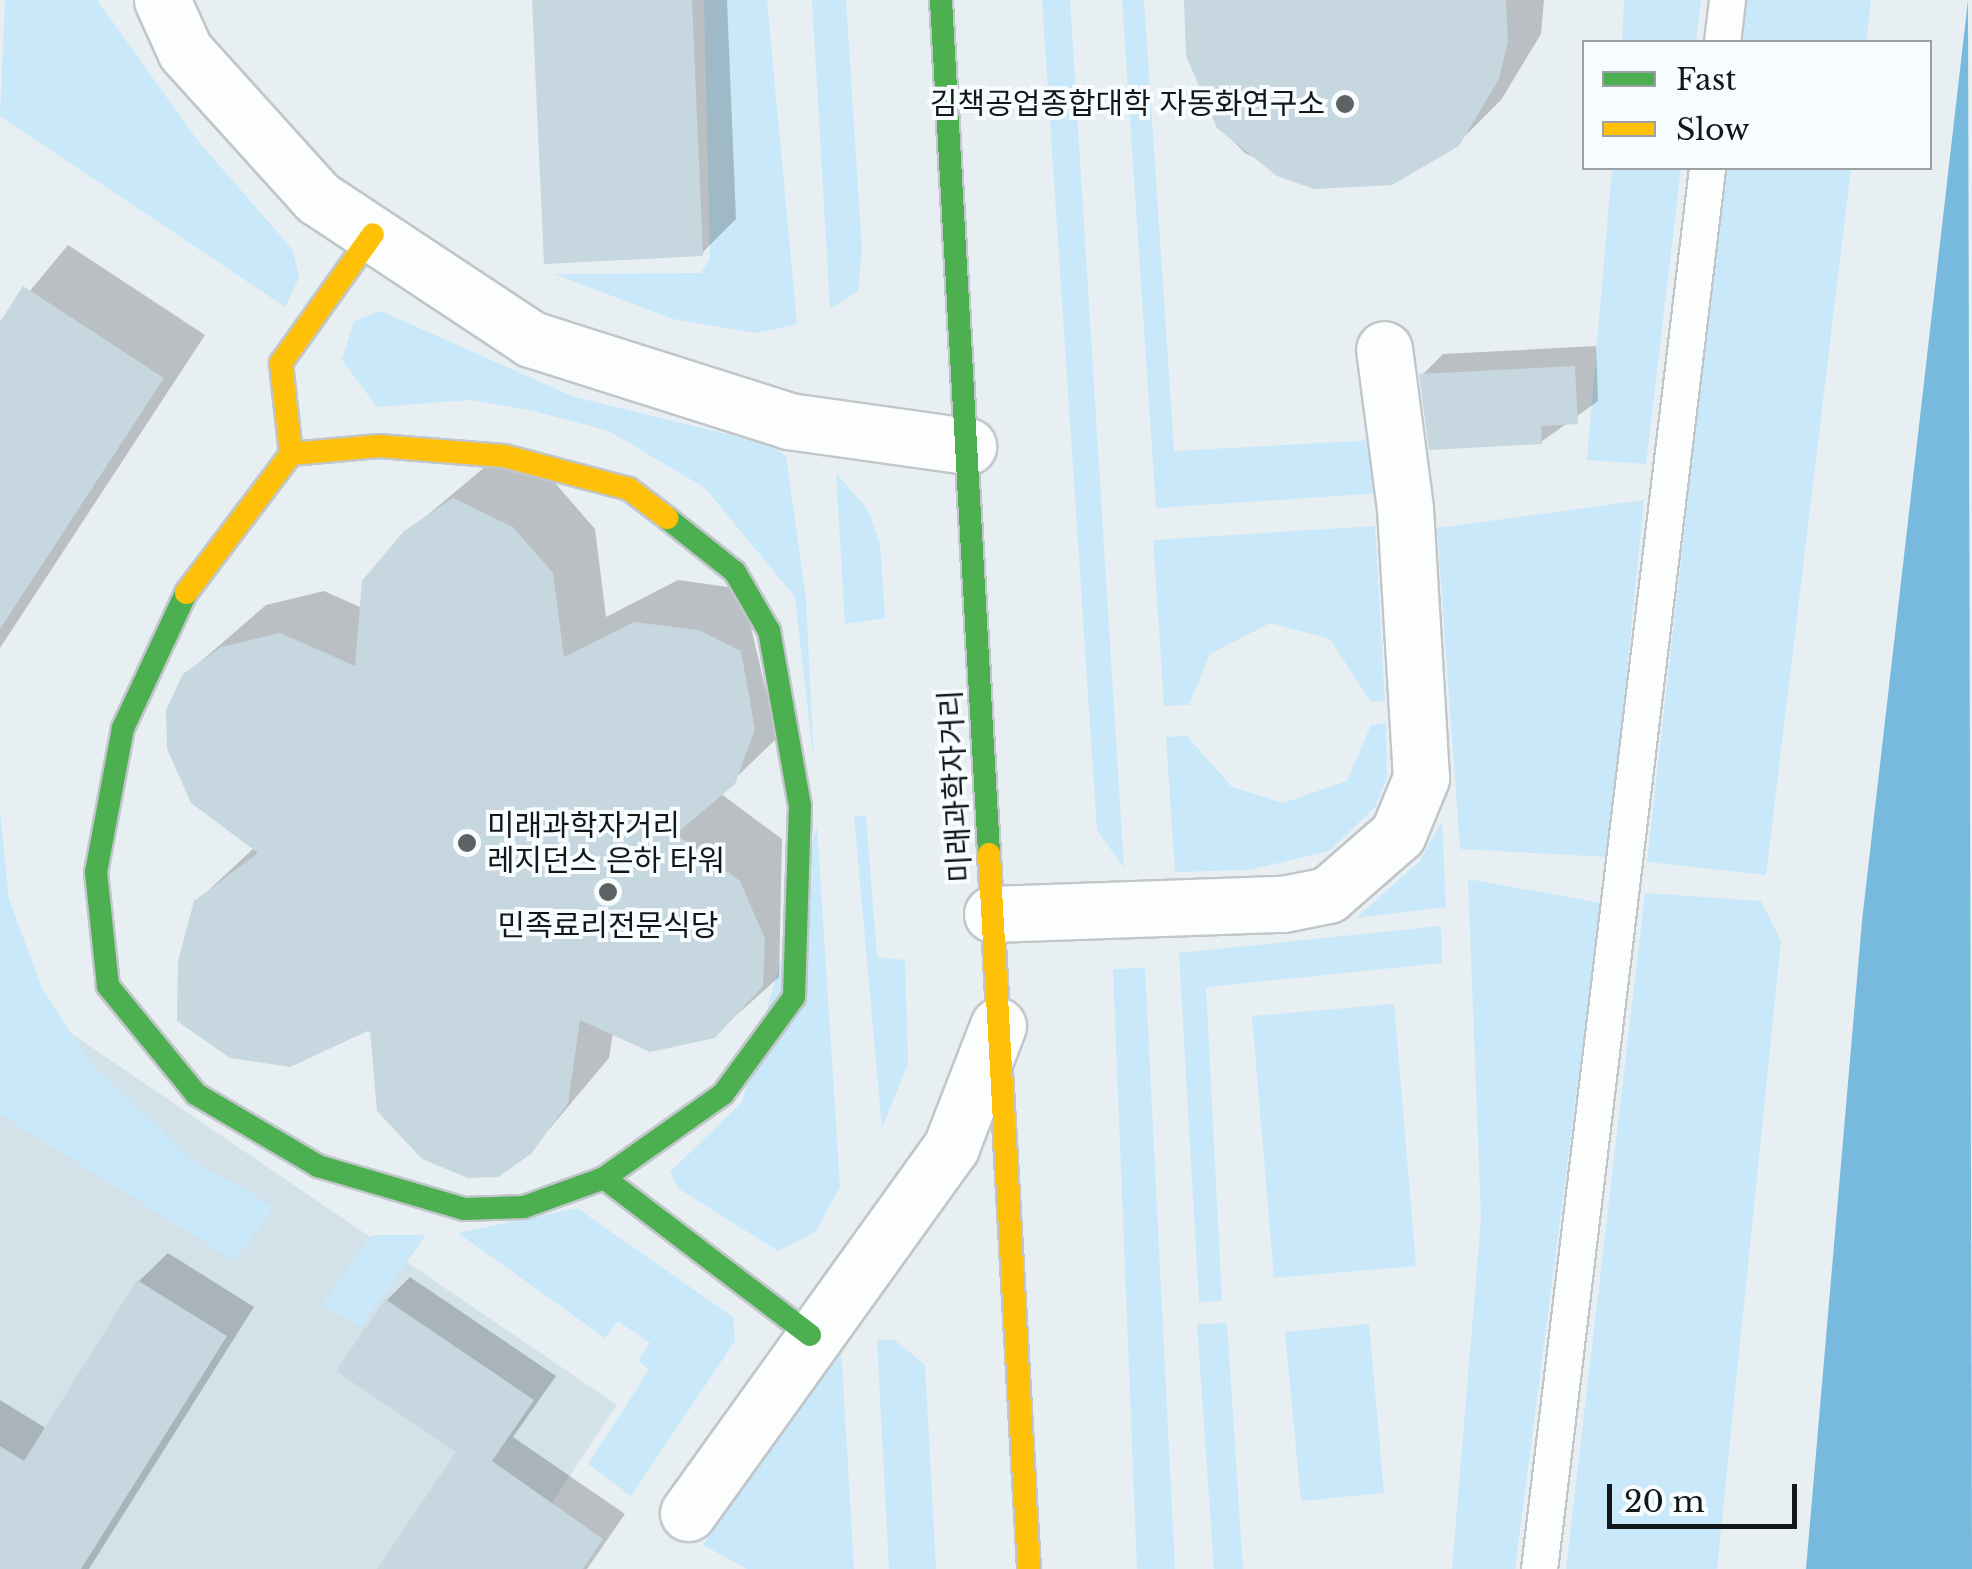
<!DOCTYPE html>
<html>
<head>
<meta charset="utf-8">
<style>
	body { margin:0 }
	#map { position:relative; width:1972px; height:1569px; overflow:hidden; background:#e8eff3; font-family:"Libre Baskerville","Noto Sans KR",serif }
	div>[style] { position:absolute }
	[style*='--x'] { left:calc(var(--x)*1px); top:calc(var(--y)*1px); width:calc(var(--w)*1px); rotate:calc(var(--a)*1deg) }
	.built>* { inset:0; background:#d3e2e9 }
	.green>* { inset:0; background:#c9e8f9 }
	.water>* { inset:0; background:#77badd }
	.shadow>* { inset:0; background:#0003 }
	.building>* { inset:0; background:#c6d7e0 }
	.roads { filter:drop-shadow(2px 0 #c1c6ca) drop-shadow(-2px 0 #c1c6ca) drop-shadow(0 2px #c1c6ca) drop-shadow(0 -2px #c1c6ca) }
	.lane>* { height:35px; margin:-17.5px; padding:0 17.5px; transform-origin:17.5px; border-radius:17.5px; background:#fcfdfd }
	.street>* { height:55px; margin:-27.5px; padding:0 27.5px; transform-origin:27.5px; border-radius:27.5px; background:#fcfdfd }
	.fast>* { height:22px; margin:-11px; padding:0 11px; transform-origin:11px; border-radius:11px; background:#4caf50 }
	.slow>* { height:22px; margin:-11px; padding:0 11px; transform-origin:11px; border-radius:11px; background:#ffc107 }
	.dots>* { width:28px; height:28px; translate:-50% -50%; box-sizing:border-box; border:5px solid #f7fcff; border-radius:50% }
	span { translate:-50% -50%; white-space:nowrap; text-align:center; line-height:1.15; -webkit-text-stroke:8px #f7fcff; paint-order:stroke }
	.poi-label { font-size:30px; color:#121719 }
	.right { translate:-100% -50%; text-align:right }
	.left { translate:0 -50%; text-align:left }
	.street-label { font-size:30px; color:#121719 }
	.legend { position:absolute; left:1582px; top:40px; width:350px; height:130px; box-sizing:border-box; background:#f7fcff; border:2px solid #9ba0a3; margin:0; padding:12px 18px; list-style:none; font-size:30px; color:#121719 }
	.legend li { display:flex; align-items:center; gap:20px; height:50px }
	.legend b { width:50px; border:2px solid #9ba0a3 }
	.scale { position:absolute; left:1607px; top:1484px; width:190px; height:45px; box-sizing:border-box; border:5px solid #121719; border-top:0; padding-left:12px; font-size:30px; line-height:35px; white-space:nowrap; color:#121719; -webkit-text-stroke:8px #f7fcff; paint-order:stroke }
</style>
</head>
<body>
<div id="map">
	<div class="built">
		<div style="clip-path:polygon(0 985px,617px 1405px,508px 1569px,0 1569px)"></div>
	</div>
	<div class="green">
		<div style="clip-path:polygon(5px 0,97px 0,198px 141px,293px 250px,299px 278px,285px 307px,0 116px)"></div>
		<div style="clip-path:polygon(704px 0,767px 0,797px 324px,756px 333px,673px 319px,554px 274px,701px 273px,710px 258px)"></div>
		<div style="clip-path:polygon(812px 0,846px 0,862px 250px,858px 291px,830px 309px)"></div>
		<div style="clip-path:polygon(1042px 0,1070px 0,1124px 868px,1097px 830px)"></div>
		<div style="clip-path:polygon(1122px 0,1144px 0,1174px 451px,1376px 440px,1381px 493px,1156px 508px)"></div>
		<div style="clip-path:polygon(1624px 0,1701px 0,1696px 42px,1622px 42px)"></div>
		<div style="clip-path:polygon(1747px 0,1871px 0,1866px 42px,1742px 42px)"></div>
		<div style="clip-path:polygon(1612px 168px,1681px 168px,1646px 464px,1587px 460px)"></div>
		<div style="clip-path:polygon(1725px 168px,1851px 168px,1766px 875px,1647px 862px)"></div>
		<div style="clip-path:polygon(381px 311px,574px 397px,768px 444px,786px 456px,806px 599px,814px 764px,795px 597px,705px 488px,609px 431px,534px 411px,471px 400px,377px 407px,342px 360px,354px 321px)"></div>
		<div style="clip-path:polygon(836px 473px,868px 510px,880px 544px,885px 618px,845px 624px)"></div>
		<div style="clip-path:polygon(1644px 500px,1608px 857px,1460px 849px,1437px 528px)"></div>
		<div style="clip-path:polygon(1375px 526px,1385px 701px,1371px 702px,1330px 639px,1270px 623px,1210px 654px,1189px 705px,1164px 706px,1153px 540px)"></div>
		<div style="clip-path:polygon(1386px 723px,1387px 778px,1375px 807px,1329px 851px,1249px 870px,1175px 872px,1166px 737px,1187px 736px,1232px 787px,1283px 803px,1347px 781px,1371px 725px)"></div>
		<div style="clip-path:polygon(0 811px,9px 899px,42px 988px,91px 1064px,200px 1166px,274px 1206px,234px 1261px,0 1114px)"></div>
		<div style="clip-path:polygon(854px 816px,866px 816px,877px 957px,905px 960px,908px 1064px,882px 1128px)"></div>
		<div style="clip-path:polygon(1442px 821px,1446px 907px,1356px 918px,1419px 862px)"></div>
		<div style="clip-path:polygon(817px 826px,840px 1187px,815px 1232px,778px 1251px,679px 1189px,670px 1172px,742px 1102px)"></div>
		<div style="clip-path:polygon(1468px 879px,1601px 903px,1515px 1569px,1452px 1569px,1481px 1219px)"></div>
		<div style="clip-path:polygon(1645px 893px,1761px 901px,1781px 941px,1717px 1569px,1566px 1569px)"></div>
		<div style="clip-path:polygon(1441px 926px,1442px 963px,1206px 987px,1222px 1301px,1199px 1302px,1179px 953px)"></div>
		<div style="clip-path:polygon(1145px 968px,1175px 1569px,1137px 1569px,1113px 969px)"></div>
		<div style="clip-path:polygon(1394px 1004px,1416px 1266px,1274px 1278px,1252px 1016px)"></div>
		<div style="clip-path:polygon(577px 1208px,733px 1317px,735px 1341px,631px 1496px,588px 1464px,649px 1370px,638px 1360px,650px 1343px,618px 1321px,605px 1338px,458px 1233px)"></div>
		<div style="clip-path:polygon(372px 1235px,426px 1235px,360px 1327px,322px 1304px)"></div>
		<div style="clip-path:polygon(1227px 1323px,1243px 1569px,1214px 1569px,1197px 1324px)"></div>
		<div style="clip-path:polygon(1369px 1324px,1384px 1493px,1301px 1501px,1285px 1332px)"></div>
		<div style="clip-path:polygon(877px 1340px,895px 1340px,925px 1365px,936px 1569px,889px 1569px)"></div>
		<div style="clip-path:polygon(841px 1346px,854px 1569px,747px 1569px,703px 1545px)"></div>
	</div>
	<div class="water">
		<div style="clip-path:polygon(1968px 0,1972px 1569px,1806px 1569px,1862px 921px)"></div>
	</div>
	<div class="shadow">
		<div style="clip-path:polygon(534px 0,727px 0,736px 219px,702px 253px)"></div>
		<div style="clip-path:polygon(1193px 0,1544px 0,1541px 34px,1501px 100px,1457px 144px,1315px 186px,1245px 153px,1219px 127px)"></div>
		<div style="clip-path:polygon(68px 245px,205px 335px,0 648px,0 327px)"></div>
		<div style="clip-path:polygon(1596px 346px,1598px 401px,1541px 442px,1422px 375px,1443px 354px)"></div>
		<div style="clip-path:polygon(498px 456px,556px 484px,595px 529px,606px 617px,678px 580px,742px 589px,777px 738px,720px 793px,782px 839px,779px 977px,714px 1035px,613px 1032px,609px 1058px,530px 1152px,196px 902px,255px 847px,185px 675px,266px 605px,324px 591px,362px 608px,406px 533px)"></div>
		<div style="clip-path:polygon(168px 1253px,254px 1307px,89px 1569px,0 1569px,0 1400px,47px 1429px,139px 1281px)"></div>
		<div style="clip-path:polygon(410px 1277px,556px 1376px,513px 1437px,625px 1514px,587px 1569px,380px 1569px,459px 1451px,387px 1300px)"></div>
	</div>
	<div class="building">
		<div style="clip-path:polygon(532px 0,692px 0,703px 256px,544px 264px)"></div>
		<div style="clip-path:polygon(1184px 0,1506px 0,1508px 41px,1499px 79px,1459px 146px,1392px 185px,1314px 189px,1277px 176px,1217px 128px,1186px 56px)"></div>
		<div style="clip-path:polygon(23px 286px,164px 378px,0 629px,0 322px)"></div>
		<div style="clip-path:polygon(1575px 366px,1578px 424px,1541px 426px,1542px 444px,1429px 450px,1419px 374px)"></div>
		<div style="clip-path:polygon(453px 498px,513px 527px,553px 573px,564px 657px,634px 622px,699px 630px,741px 651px,755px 729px,735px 784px,676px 834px,740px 881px,765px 939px,763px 986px,715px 1038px,650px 1052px,580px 1020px,568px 1103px,531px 1154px,498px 1177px,468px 1178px,422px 1159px,377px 1111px,370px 1030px,290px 1067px,230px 1058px,177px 1021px,178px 961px,194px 901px,258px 853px,191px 803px,167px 749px,166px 710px,183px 674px,221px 647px,280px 633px,355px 666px,362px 581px,404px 531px)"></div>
		<div style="clip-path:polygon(137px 1280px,227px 1336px,81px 1569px,0 1569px,0 1446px,24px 1461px)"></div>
		<div style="clip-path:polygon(385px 1299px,534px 1400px,492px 1461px,603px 1539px,583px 1569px,377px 1569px,456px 1452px,336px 1371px)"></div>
	</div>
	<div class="roads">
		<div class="lane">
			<div style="--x:1722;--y:42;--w:42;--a:-83.2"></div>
			<div style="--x:1539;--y:1569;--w:1411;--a:-83.16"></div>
		</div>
		<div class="street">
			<div style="--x:162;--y:0;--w:56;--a:65.7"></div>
			<div style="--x:185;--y:51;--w:198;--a:47.9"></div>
			<div style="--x:318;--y:198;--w:255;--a:33.5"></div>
			<div style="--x:531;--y:339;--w:271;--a:17.6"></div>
			<div style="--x:789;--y:421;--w:181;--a:8"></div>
			<div style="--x:992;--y:914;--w:291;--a:-2"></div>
			<div style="--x:1283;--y:904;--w:46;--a:-11.3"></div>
			<div style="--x:1328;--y:895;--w:93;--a:-41.1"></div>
			<div style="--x:1398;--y:834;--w:61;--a:-67.7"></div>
			<div style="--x:1421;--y:778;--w:270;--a:-93.4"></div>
			<div style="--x:1405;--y:508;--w:160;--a:-97.5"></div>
			<div style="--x:688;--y:1513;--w:451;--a:-54.3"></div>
			<div style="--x:951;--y:1147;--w:130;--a:-68.8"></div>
		</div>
		<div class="fast">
			<div style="--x:941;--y:0;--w:855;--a:86.78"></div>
			<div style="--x:186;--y:593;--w:149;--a:115"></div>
			<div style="--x:123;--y:728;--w:147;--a:100.6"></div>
			<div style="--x:96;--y:872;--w:115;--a:84"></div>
			<div style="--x:108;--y:986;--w:139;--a:50.8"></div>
			<div style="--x:196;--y:1094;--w:142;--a:30.5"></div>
			<div style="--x:318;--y:1166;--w:152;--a:16.4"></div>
			<div style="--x:464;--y:1209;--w:60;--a:-1.9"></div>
			<div style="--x:524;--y:1207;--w:85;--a:-19.9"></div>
			<div style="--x:604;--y:1178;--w:259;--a:37.3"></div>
			<div style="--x:604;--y:1178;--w:146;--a:-35.2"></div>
			<div style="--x:723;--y:1094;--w:120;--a:-53.8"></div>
			<div style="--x:794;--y:997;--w:191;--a:-88.2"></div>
			<div style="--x:800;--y:806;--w:178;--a:-100"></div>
			<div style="--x:769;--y:631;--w:68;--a:-120"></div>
			<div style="--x:735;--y:572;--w:87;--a:-141.5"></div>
		</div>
		<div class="slow">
			<div style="--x:291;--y:454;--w:88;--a:-5.2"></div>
			<div style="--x:379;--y:446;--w:125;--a:4.6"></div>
			<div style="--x:504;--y:456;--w:129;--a:14.8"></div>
			<div style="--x:629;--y:489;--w:48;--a:37.3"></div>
			<div style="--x:186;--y:593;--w:174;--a:-52.9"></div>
			<div style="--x:291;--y:454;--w:92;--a:-96.3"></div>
			<div style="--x:281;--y:363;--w:158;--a:-54.5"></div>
			<div style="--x:989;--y:854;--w:716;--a:86.8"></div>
		</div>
	</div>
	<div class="dots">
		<div style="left:1345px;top:104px;background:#5d6365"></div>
		<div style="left:467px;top:843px;background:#5d6365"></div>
		<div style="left:608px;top:892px;background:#5d6365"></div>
	</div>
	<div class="poi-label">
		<span class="right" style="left:1325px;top:104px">김책공업종합대학 자동화연구소</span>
		<span class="left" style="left:487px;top:843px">미래과학자거리<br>레지던스 은하 타워</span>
		<span style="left:608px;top:926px">민족료리전문식당</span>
	</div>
	<div class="street-label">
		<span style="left:956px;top:786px;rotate:-93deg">미래과학자거리</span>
	</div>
	<ul class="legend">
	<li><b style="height:12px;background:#4caf50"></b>Fast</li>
	<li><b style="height:12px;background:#ffc107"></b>Slow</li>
	</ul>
	<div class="scale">20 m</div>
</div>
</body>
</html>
